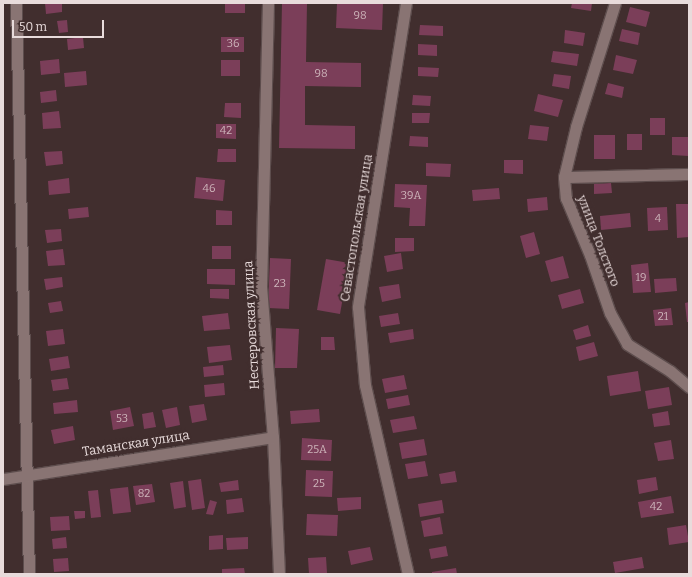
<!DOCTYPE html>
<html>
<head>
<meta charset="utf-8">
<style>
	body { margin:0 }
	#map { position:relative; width:692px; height:577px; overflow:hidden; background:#412e2e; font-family:Bitter,serif }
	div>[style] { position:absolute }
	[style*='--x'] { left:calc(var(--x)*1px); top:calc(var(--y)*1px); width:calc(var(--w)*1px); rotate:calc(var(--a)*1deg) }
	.building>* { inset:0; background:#7b3e59 }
	.roads { filter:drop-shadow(1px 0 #5d4d4d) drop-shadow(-1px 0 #5d4d4d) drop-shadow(0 1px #5d4d4d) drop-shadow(0 -1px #5d4d4d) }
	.minor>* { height:11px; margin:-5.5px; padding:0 5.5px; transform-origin:5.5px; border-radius:5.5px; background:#897473 }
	span { translate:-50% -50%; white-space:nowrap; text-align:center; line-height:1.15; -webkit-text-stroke:4px #412e2e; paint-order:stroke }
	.number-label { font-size:11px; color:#cdb4ba }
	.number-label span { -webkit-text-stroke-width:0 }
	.street-label { font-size:13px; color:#e8dbdb }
	.frame { position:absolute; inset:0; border:4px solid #e8dbdb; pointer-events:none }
	.scale { position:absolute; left:12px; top:20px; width:92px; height:18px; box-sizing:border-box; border:2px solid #e8dbdb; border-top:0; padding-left:5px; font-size:12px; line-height:14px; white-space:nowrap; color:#e8dbdb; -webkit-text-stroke:3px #412e2e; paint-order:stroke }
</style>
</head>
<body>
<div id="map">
	<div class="building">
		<div style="clip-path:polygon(45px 3px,62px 3px,62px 12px,46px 14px)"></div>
		<div style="clip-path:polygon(225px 3px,245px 3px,245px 13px,225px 13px)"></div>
		<div style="clip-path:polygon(282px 3px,307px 3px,306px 62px,361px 63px,361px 87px,305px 86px,305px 125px,355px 126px,355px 149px,279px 148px)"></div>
		<div style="clip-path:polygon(337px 3px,383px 3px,382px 30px,336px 28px)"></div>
		<div style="clip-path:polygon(572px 3px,592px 3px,591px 11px,571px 8px)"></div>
		<div style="clip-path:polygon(630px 7px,650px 12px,646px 27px,626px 22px)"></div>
		<div style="clip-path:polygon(67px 20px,68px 32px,59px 33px,57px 21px)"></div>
		<div style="clip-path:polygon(420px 25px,443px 26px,443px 36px,419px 35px)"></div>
		<div style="clip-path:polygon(622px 29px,640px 33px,638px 45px,619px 41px)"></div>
		<div style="clip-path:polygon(565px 30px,585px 33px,583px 46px,564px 43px)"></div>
		<div style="clip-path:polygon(83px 37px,84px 48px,68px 50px,67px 39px)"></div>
		<div style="clip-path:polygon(221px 37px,244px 37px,244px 52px,221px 52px)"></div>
		<div style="clip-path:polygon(418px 44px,437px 45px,437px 56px,418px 55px)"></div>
		<div style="clip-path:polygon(553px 51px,579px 54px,577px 66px,551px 62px)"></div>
		<div style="clip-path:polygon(616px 55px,637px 60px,633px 74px,613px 70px)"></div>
		<div style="clip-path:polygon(59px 59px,60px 73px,41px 75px,40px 61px)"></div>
		<div style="clip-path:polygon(221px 60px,240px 60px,240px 76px,221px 76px)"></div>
		<div style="clip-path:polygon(418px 67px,439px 68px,438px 77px,418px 76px)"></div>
		<div style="clip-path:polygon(86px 71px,87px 85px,65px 87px,64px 73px)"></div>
		<div style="clip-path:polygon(554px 74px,571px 76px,569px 89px,552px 86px)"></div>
		<div style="clip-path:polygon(608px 83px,624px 87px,622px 98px,605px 94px)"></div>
		<div style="clip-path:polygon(56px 90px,57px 101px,41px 103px,40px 92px)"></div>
		<div style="clip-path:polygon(538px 94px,563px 100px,558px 117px,534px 111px)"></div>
		<div style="clip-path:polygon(413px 95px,431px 96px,430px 106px,412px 105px)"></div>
		<div style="clip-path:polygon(225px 103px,241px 103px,241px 118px,224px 117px)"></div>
		<div style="clip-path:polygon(59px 111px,61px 128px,43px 129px,42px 113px)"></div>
		<div style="clip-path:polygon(412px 113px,430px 113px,429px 123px,412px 123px)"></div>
		<div style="clip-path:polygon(650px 118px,665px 118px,665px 135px,650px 135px)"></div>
		<div style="clip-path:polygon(216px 124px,236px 124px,236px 139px,216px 138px)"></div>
		<div style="clip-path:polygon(530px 125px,549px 127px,547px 141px,528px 139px)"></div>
		<div style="clip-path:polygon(627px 134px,642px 134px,642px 150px,627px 150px)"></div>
		<div style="clip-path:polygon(594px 135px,615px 135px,615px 159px,594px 159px)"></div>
		<div style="clip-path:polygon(410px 136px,428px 137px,428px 147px,409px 146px)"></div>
		<div style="clip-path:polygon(672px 137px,689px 137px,689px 156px,672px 155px)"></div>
		<div style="clip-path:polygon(218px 149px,236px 149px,236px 162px,217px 162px)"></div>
		<div style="clip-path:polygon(62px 151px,63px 164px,46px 166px,44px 152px)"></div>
		<div style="clip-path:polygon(504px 160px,523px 160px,523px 174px,504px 173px)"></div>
		<div style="clip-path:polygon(426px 163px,451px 164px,450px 177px,426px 176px)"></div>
		<div style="clip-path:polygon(196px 177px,225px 180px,223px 201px,194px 198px)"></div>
		<div style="clip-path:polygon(69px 178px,70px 193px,49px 195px,48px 181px)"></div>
		<div style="clip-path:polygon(611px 183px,612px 193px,594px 194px,594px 184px)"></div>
		<div style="clip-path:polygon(395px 184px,427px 185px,425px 226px,409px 226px,410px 208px,394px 207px)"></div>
		<div style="clip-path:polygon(499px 188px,500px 199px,473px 201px,472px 190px)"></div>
		<div style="clip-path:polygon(547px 197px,548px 210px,528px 212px,527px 199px)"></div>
		<div style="clip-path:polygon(676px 204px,689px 204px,689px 237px,677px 238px)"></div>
		<div style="clip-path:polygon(88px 207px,89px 217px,69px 219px,68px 209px)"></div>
		<div style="clip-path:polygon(667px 207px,668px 230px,648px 231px,647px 208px)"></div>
		<div style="clip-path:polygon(216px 210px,232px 211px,232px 225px,216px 225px)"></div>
		<div style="clip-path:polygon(630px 213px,631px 227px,601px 230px,600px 216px)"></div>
		<div style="clip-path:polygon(61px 229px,62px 241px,47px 243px,45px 230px)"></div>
		<div style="clip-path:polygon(534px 232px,540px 254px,526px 258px,520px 236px)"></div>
		<div style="clip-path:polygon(395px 238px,414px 238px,414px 251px,395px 252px)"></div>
		<div style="clip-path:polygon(212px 246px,231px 246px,231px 259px,212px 259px)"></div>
		<div style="clip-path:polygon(63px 249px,65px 265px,48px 266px,46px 251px)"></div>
		<div style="clip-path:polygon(401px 253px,403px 269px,387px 272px,384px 256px)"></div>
		<div style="clip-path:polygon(563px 256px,569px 278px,551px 282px,545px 261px)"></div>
		<div style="clip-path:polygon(270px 258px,291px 259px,289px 309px,268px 308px)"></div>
		<div style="clip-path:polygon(326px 259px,349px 263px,340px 314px,317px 310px)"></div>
		<div style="clip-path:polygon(648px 263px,651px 292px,633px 293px,631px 265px)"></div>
		<div style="clip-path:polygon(207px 269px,235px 269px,235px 285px,207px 284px)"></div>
		<div style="clip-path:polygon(62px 277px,63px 287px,46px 290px,44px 279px)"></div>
		<div style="clip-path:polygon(676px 278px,677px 291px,655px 293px,654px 279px)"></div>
		<div style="clip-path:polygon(399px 284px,401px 298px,382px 302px,379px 287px)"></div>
		<div style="clip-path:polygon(210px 289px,229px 289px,229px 299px,210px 298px)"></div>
		<div style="clip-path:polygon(580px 289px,584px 303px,562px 309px,558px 295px)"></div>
		<div style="clip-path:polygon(61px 301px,63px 311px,50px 313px,48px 303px)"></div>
		<div style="clip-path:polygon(689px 302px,689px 322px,687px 322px,685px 303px)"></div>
		<div style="clip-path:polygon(671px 308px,673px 325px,655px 326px,653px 310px)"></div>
		<div style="clip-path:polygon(228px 313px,230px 329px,204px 331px,202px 316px)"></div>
		<div style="clip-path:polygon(398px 313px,400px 324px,381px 327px,379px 316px)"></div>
		<div style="clip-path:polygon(588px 325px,591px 336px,576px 340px,573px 330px)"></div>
		<div style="clip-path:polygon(276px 328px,299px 329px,297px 368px,275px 368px)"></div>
		<div style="clip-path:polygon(63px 329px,65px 344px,48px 346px,46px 331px)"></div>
		<div style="clip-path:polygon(413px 329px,414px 339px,390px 343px,388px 333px)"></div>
		<div style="clip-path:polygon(321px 337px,334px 337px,335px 350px,321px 350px)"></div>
		<div style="clip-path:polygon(594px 342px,598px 356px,579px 361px,576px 347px)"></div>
		<div style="clip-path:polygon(230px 345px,232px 360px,209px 363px,207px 347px)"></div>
		<div style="clip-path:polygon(68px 356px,70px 368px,51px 371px,49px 359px)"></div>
		<div style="clip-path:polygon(223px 365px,224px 375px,204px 377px,203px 367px)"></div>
		<div style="clip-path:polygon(638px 371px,641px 391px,610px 396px,607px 376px)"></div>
		<div style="clip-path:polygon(404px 375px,407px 389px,385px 393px,382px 379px)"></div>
		<div style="clip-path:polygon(67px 378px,69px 389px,53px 391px,51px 380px)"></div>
		<div style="clip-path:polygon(224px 383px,225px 395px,205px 397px,204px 385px)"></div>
		<div style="clip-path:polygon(669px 387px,672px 405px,648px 409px,645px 391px)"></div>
		<div style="clip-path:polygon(408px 395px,410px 405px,388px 409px,386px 399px)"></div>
		<div style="clip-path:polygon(77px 400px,78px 412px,54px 414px,53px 403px)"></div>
		<div style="clip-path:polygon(204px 404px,207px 420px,192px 423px,189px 406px)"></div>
		<div style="clip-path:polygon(130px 407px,134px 426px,113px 430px,110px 411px)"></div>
		<div style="clip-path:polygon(177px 407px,180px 425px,166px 428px,162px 410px)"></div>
		<div style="clip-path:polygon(319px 409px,320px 422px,291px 424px,290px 411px)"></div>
		<div style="clip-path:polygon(668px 411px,670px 425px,654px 427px,652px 414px)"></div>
		<div style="clip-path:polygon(153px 412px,156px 427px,144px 429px,142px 414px)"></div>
		<div style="clip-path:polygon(414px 416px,417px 429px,393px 433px,390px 420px)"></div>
		<div style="clip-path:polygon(73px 426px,75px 440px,54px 444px,51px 430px)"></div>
		<div style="clip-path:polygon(302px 438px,332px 440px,331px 461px,301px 460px)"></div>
		<div style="clip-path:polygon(424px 439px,427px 455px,402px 459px,399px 443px)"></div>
		<div style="clip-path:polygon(671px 440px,674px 459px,658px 461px,654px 443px)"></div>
		<div style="clip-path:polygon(425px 461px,428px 476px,408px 479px,405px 464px)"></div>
		<div style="clip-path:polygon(306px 470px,333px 471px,332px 497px,305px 496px)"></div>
		<div style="clip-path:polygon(455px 471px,457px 482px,441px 484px,439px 474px)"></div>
		<div style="clip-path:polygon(656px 477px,658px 490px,639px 494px,637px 480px)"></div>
		<div style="clip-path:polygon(201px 479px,205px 508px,192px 510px,188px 481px)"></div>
		<div style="clip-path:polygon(238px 480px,239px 490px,221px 492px,219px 483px)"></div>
		<div style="clip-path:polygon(183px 481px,186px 507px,174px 509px,170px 483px)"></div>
		<div style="clip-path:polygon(152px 484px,155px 502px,136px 505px,133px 486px)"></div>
		<div style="clip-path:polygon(128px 487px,131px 512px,113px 514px,110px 489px)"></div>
		<div style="clip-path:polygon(98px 490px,101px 517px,91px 518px,88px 491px)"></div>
		<div style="clip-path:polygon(671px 496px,674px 513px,641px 518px,638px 502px)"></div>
		<div style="clip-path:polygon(361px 497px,361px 509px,338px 511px,337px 498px)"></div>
		<div style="clip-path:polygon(242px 498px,244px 512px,227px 514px,226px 500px)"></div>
		<div style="clip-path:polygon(210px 500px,217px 502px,213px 515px,206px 514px)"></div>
		<div style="clip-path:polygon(442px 500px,444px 513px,420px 517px,418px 504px)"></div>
		<div style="clip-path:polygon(74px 511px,85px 511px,85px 518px,75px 519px)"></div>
		<div style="clip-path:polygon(307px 514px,338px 515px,337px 536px,306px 535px)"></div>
		<div style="clip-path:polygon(69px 516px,70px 530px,51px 531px,50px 517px)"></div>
		<div style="clip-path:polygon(440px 517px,443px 534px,424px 537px,421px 521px)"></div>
		<div style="clip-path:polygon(686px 525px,689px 542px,669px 545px,667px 528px)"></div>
		<div style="clip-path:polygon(223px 535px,223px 549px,209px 550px,209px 536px)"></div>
		<div style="clip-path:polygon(66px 537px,67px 548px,53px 549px,52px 539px)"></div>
		<div style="clip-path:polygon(248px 537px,248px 549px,227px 550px,226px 538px)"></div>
		<div style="clip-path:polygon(446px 546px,448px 556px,431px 559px,429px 549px)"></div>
		<div style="clip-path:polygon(370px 547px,373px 560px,351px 565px,348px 551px)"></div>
		<div style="clip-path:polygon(326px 557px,327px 573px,309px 574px,308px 558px)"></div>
		<div style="clip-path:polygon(642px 557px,644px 568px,615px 573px,613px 562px)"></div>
		<div style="clip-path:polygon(68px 558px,69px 571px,54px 572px,53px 559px)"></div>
		<div style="clip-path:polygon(244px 568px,245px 574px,222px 574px,222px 569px)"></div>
		<div style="clip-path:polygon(456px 568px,457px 574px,432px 574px,432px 572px)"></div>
	</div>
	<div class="roads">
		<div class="minor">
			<div style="--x:16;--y:3;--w:571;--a:88.7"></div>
			<div style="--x:268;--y:3;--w:283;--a:91.4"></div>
			<div style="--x:261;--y:286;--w:151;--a:85.5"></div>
			<div style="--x:273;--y:437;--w:137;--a:87.5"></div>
			<div style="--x:406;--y:3;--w:308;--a:99"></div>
			<div style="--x:358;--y:307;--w:78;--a:84.9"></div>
			<div style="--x:365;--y:385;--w:194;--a:77.2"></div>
			<div style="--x:615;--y:3;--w:130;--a:107.5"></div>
			<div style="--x:576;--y:127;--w:51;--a:103.5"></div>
			<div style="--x:564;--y:177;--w:21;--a:85"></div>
			<div style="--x:566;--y:198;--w:62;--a:67.2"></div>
			<div style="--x:590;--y:255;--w:61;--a:71"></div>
			<div style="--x:610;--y:313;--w:35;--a:61"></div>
			<div style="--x:627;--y:344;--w:51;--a:32.1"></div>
			<div style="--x:670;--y:371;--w:25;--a:40"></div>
			<div style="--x:564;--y:177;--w:125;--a:-1.4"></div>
			<div style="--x:3;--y:479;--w:273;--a:-8.8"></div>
		</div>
	</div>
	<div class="number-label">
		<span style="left:360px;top:16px">98</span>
		<span style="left:233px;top:44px">36</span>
		<span style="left:321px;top:74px">98</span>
		<span style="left:226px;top:131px">42</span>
		<span style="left:209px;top:189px">46</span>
		<span style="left:411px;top:196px">39А</span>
		<span style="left:658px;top:219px">4</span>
		<span style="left:641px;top:278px">19</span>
		<span style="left:280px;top:284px">23</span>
		<span style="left:663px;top:317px">21</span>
		<span style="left:122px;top:419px">53</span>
		<span style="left:317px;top:450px">25А</span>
		<span style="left:319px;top:484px">25</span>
		<span style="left:144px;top:494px">82</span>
		<span style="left:656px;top:507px">42</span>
	</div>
	<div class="street-label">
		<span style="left:357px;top:228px;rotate:-81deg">Севастопольская улица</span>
		<span style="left:598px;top:241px;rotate:69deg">улица Толстого</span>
		<span style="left:252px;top:325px;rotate:-93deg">Нестеровская улица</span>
		<span style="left:136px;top:444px;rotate:-9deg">Таманская улица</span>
	</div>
	<div class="frame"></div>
	<div class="scale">50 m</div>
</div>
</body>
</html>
